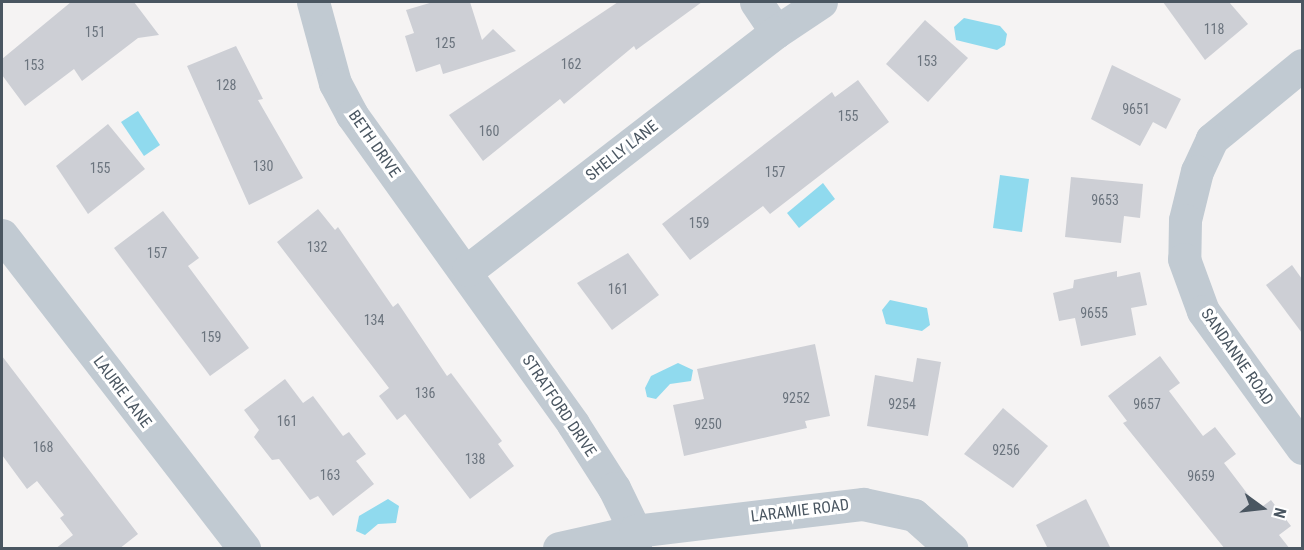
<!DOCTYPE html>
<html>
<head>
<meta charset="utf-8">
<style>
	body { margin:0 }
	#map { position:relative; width:1304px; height:550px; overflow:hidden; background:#f5f3f3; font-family:"Roboto Condensed",sans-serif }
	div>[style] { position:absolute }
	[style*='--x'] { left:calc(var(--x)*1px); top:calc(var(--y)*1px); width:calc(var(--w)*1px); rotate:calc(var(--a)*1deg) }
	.water>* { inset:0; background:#90daee }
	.building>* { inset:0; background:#cdcfd5 }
	.minor>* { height:33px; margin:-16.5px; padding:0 16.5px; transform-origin:16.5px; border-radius:16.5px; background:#c1cad2 }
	span { translate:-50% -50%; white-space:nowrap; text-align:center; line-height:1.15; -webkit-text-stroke:6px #fff; paint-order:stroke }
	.number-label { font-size:14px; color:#6b747e }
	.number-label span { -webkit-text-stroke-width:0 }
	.street-label { font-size:16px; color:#4a5661 }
	.frame { position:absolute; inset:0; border:3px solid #4a5661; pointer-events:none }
	.north { position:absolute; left:1232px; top:478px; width:60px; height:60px; -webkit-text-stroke:4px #fff; paint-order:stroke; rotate:105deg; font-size:16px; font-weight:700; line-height:24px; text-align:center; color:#4a5661 }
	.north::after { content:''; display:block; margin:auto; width:21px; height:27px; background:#4a5661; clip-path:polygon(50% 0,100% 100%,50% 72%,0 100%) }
</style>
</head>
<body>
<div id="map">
	<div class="water">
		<div style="clip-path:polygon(964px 18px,1000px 26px,1007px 34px,1005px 45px,997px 50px,956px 40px,954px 27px)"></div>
		<div style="clip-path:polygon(138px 111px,160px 145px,144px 156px,121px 122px)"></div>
		<div style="clip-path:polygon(1000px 175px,1029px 179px,1022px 232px,993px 228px)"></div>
		<div style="clip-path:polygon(823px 183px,835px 199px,799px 228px,787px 213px)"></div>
		<div style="clip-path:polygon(890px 300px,927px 308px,930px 325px,922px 331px,886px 324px,882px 310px)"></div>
		<div style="clip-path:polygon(678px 363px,693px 370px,691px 381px,670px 384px,656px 399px,647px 397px,645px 388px,651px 376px)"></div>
		<div style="clip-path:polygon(388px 499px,399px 506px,396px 523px,378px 524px,365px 535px,356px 531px,359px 516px)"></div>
	</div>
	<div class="building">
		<div style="clip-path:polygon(71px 2px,134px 2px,159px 35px,138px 38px,82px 81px,74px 69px,25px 106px,2px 75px,2px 59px)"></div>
		<div style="clip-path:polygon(433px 2px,470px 2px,482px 40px,493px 29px,516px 51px,443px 74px,440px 64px,416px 72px,405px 36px,414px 33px,406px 10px)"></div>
		<div style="clip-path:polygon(618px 2px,702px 2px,636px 50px,634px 46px,564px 104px,560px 99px,483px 161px,449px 115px)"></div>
		<div style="clip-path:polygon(1163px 2px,1229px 2px,1248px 24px,1205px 60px)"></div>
		<div style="clip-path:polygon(925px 20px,968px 58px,928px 102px,886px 64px)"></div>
		<div style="clip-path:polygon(236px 46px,263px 99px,258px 100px,303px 178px,249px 205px,187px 66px)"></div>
		<div style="clip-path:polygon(1112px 65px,1181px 99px,1166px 129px,1153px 122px,1140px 146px,1091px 119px)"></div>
		<div style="clip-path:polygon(858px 80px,889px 122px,770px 214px,763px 206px,690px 260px,662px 224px,832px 92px,835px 97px)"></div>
		<div style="clip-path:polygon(108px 124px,145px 169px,88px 214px,56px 166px)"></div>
		<div style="clip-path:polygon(1071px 177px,1143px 184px,1140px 218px,1124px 216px,1121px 243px,1065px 237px)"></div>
		<div style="clip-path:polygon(318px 209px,335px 230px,338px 227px,393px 307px,398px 303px,447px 376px,451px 373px,502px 441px,498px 444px,514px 466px,470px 499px,405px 414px,397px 420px,379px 396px,389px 388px,277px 242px)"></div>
		<div style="clip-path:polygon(163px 211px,199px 258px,188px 266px,249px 348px,210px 376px,114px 248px)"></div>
		<div style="clip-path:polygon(628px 253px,659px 295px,612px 330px,577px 283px)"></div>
		<div style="clip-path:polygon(1292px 265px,1302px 279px,1302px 333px,1266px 285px)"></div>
		<div style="clip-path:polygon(1117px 271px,1117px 277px,1140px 272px,1147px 305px,1131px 308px,1136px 335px,1081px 346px,1075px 318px,1059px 321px,1053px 293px,1073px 288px,1074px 280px)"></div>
		<div style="clip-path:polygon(815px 344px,830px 416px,805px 421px,807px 428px,684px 456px,673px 405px,704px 399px,697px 369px)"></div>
		<div style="clip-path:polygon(2px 356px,138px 534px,119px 549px,55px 549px,73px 535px,60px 518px,64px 515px,37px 481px,27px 489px,2px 455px)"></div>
		<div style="clip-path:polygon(1160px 356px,1180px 383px,1169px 391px,1203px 436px,1215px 427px,1236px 454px,1224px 463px,1259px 509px,1271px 500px,1291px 526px,1279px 535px,1290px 549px,1225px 549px,1123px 423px,1127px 421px,1108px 396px)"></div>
		<div style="clip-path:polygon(917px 358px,941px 362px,928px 436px,867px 426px,875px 375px,913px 382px)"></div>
		<div style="clip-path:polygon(285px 379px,303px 403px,313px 396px,343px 436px,349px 432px,366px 454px,356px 461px,374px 484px,333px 516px,318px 496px,310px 500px,279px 459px,272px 460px,254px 437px,259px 430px,244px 410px)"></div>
		<div style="clip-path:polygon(1003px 408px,1048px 446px,1013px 488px,964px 454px)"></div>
		<div style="clip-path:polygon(1086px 499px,1111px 549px,1048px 549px,1036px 525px)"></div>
	</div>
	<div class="minor">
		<div style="--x:313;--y:2;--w:84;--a:74.8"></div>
		<div style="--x:335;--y:83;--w:36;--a:62"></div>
		<div style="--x:352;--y:115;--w:380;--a:54.4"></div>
		<div style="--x:573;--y:424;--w:76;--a:57.4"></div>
		<div style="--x:614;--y:488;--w:48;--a:64"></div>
		<div style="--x:635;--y:531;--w:17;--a:90"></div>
		<div style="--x:756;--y:2;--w:36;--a:56"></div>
		<div style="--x:776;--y:32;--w:54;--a:-33.7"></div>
		<div style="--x:1302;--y:65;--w:117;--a:140.6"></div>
		<div style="--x:1212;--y:139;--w:35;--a:115"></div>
		<div style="--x:1197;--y:171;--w:50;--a:103.8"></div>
		<div style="--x:1185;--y:220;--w:39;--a:91"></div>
		<div style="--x:1184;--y:259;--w:55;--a:69.9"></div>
		<div style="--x:1203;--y:311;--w:169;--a:54.1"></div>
		<div style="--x:2;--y:235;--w:396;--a:52.3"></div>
		<div style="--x:468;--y:270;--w:389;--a:-37.7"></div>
		<div style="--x:559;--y:548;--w:78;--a:-12.6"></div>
		<div style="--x:635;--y:531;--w:230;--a:-6.8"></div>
		<div style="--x:863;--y:504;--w:52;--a:12.2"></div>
		<div style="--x:914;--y:515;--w:50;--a:41.7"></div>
	</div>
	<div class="number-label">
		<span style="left:1214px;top:29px">118</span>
		<span style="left:95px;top:32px">151</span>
		<span style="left:445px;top:43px">125</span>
		<span style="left:927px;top:61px">153</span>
		<span style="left:571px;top:64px">162</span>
		<span style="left:34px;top:65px">153</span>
		<span style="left:226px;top:85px">128</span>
		<span style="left:1136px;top:109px">9651</span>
		<span style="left:848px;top:116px">155</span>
		<span style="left:489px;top:131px">160</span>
		<span style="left:263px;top:166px">130</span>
		<span style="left:100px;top:168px">155</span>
		<span style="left:775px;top:172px">157</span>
		<span style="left:1105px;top:200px">9653</span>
		<span style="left:699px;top:223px">159</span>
		<span style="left:317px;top:247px">132</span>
		<span style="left:157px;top:253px">157</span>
		<span style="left:618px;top:289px">161</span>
		<span style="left:1094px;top:313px">9655</span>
		<span style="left:374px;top:320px">134</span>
		<span style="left:211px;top:337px">159</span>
		<span style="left:425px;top:393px">136</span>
		<span style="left:796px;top:398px">9252</span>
		<span style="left:902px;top:404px">9254</span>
		<span style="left:1147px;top:404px">9657</span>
		<span style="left:287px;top:421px">161</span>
		<span style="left:708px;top:424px">9250</span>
		<span style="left:43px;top:447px">168</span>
		<span style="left:1006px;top:450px">9256</span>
		<span style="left:475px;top:459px">138</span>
		<span style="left:330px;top:475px">163</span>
		<span style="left:1201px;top:476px">9659</span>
	</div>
	<div class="street-label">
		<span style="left:374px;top:144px;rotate:55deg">BETH DRIVE</span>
		<span style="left:622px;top:151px;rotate:-38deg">SHELLY LANE</span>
		<span style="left:1237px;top:357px;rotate:55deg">SANDANNE ROAD</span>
		<span style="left:122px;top:392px;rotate:53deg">LAURIE LANE</span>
		<span style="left:559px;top:406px;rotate:56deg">STRATFORD DRIVE</span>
		<span style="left:800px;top:511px;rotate:-7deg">LARAMIE ROAD</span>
	</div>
	<div class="frame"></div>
	<div class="north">N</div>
</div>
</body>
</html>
